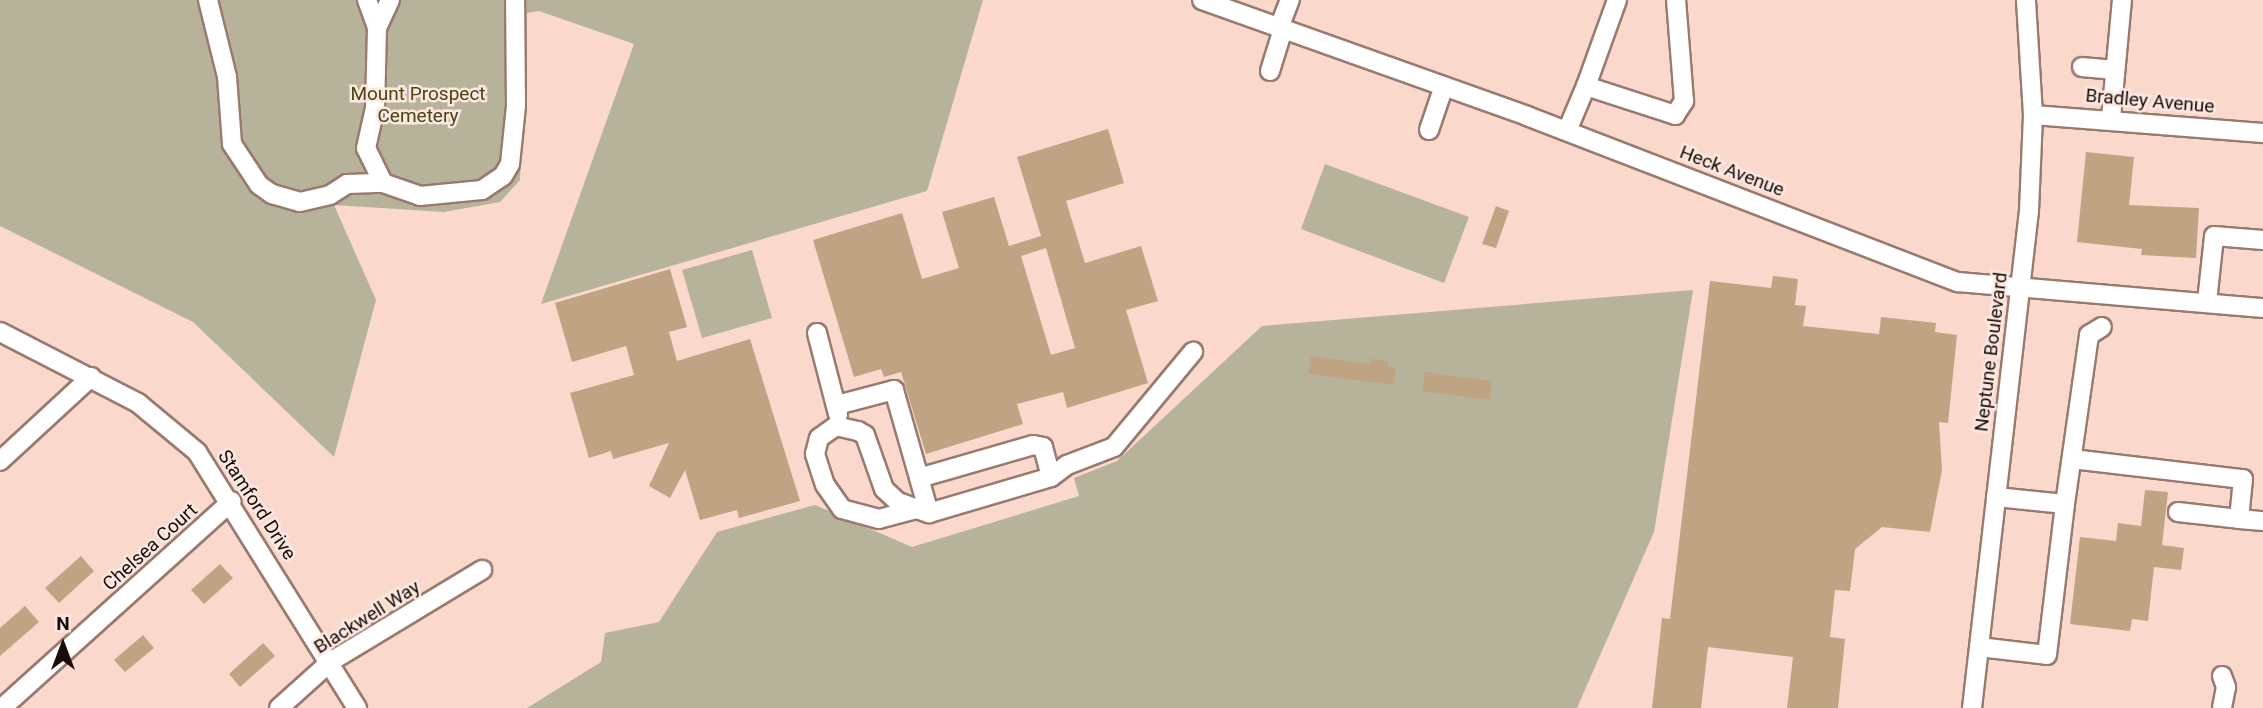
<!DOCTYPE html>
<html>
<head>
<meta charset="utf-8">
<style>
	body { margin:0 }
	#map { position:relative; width:2263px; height:708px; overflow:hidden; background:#fad8cc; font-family:Roboto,sans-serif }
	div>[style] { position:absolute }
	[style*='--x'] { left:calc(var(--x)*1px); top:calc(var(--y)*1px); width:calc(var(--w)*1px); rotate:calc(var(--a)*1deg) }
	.green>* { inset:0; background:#b6b39a }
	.building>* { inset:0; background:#bfa484 }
	.roads { filter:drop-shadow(2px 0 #997a6f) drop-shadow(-2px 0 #997a6f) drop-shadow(0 2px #997a6f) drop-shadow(0 -2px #997a6f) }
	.minor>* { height:18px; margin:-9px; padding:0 9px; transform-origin:9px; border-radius:9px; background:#fff }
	span { translate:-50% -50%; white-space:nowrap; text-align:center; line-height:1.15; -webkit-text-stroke:5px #fde8e1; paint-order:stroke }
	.park-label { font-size:19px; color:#4a4413 }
	.street-label { font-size:19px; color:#170c08 }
	.north { position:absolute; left:28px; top:610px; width:70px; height:70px; -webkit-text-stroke:5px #fde8e1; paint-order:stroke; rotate:0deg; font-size:19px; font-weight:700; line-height:28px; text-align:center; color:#170c08 }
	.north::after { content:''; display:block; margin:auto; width:24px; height:32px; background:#170c08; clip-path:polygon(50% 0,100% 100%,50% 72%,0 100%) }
</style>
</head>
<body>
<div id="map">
	<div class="green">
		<div style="clip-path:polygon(0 0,983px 0,927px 191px,541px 304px,634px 44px,539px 11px,527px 13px,520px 180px,500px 202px,444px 212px,334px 205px,376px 300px,334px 457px,193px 322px,0 226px)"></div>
		<div style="clip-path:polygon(1325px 164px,1469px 217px,1444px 283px,1301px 229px)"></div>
		<div style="clip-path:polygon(752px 250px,772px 318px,702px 338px,682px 270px)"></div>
		<div style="clip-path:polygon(1693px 290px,1654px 532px,1577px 708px,527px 708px,601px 662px,605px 633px,659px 622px,717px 532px,815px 505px,912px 547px,1079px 496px,1074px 478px,1117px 461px,1262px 326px)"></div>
	</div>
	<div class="building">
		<div style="clip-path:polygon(evenodd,1108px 129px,1124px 183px,1066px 201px,1085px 263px,1141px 246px,1158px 301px,1126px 310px,1148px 383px,1067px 408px,1063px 392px,1017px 404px,1023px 424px,926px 454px,901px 372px,884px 377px,881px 369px,854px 377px,813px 240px,902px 213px,922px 279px,959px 268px,942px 212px,994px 197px,1009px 246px,1041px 236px,1017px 157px,1108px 129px,1046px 248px,1075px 348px,1051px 355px,1021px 256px,1046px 248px)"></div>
		<div style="clip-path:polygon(2086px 152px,2134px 157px,2129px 205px,2199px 208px,2196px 258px,2141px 255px,2142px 249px,2077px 242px)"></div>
		<div style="clip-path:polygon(1496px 206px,1509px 211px,1496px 248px,1482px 244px)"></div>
		<div style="clip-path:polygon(670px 269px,687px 327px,669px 332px,677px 361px,750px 339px,800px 501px,739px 518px,737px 510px,700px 520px,685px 470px,670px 498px,649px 486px,669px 443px,613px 459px,611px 451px,589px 458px,570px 393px,634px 375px,626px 346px,572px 362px,555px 303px)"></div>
		<div style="clip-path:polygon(1773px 276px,1798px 279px,1795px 305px,1806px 306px,1803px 326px,1879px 334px,1881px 317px,1936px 323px,1935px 332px,1957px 335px,1948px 423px,1939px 422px,1942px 470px,1930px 532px,1882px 527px,1855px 549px,1850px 591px,1835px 590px,1830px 637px,1845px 639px,1838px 708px,1787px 708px,1793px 657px,1708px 647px,1701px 708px,1652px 708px,1662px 618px,1670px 619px,1710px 281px,1771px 288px)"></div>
		<div style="clip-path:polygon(1311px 356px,1369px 364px,1370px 359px,1388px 361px,1388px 367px,1396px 368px,1394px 385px,1308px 374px)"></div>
		<div style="clip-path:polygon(1425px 372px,1492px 381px,1490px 400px,1422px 391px)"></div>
		<div style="clip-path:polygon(2145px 490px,2168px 492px,2162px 545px,2184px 548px,2181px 570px,2154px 567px,2148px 621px,2132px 619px,2130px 631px,2070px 624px,2080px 537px,2116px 541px,2118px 523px,2141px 526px)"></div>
		<div style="clip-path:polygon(81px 556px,94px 571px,59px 603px,45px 588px)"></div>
		<div style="clip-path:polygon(220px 564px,233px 578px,204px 604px,191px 590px)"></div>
		<div style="clip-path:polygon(25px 606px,39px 622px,0 656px,0 628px)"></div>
		<div style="clip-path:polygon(143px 635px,154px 648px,125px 672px,114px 660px)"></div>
		<div style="clip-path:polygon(263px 643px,275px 656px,240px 687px,229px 674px)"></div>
	</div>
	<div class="roads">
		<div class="minor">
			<div style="--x:208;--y:0;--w:79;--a:76.1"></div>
			<div style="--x:227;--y:77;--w:67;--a:85.7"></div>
			<div style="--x:232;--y:144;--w:49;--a:56.6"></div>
			<div style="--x:259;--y:185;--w:16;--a:35"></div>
			<div style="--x:272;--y:194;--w:29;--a:16"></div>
			<div style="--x:300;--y:202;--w:31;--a:-13"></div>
			<div style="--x:330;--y:195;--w:20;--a:-33"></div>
			<div style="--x:347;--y:184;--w:36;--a:-2"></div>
			<div style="--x:367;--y:0;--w:30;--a:70"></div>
			<div style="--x:390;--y:0;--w:31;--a:115"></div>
			<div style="--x:377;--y:28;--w:80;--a:91.4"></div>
			<div style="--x:375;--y:108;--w:41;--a:102.7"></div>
			<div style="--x:366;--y:148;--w:39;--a:64"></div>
			<div style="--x:383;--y:183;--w:39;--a:19"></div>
			<div style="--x:420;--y:196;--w:62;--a:-5.5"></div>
			<div style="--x:482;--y:190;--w:25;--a:-34"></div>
			<div style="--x:503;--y:176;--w:14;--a:-60"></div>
			<div style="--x:510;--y:164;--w:58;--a:-84.1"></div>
			<div style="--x:516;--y:106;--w:106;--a:-90.5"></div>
			<div style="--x:1202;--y:0;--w:345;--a:19.6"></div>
			<div style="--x:1527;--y:116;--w:462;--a:21.1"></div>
			<div style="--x:1958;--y:282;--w:306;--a:4.9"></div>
			<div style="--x:1617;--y:0;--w:91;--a:109.8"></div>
			<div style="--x:1586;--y:86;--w:94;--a:18"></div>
			<div style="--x:1675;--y:115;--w:17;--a:-57"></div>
			<div style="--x:1684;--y:101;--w:101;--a:-94.5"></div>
			<div style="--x:1279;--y:28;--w:30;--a:-69"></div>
			<div style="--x:2082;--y:67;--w:33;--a:5"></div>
			<div style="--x:1270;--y:71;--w:44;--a:-72.8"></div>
			<div style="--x:2033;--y:115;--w:231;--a:4.5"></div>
			<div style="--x:2111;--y:118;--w:119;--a:-84.7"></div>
			<div style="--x:1429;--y:130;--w:46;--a:-71.2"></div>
			<div style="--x:1567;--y:131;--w:49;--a:-67.1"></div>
			<div style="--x:2207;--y:302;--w:66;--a:-83.9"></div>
			<div style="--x:2214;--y:236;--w:49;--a:4.7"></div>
			<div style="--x:0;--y:332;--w:155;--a:27.2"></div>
			<div style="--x:138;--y:403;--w:77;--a:39.7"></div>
			<div style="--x:197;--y:452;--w:302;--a:58"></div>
			<div style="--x:817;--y:333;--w:84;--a:75.5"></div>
			<div style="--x:837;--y:405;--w:59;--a:-14.7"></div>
			<div style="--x:894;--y:390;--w:128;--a:74.1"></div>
			<div style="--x:929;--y:513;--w:127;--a:-16.4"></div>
			<div style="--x:1051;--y:477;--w:20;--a:-37"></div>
			<div style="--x:1067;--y:465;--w:50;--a:-21"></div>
			<div style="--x:1114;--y:447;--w:124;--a:-50.3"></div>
			<div style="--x:2072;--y:459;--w:172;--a:6.7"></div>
			<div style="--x:2243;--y:479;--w:40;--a:95.7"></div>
			<div style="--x:2239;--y:519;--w:24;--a:5"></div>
			<div style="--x:0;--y:461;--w:124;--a:-42.7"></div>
			<div style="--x:919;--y:478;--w:119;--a:-16.1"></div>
			<div style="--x:1033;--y:445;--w:10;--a:11"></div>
			<div style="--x:1043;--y:447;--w:31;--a:75"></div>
			<div style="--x:1996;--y:497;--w:69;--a:5.8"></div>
			<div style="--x:2065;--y:504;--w:171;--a:-81.9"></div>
			<div style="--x:2089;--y:335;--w:15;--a:-32"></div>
			<div style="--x:916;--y:509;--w:38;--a:165"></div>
			<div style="--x:879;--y:519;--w:38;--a:-165"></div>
			<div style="--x:842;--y:509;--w:29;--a:-125"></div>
			<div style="--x:825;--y:485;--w:33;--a:-108"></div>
			<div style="--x:815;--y:454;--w:16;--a:-76"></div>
			<div style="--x:819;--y:438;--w:21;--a:-35"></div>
			<div style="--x:836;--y:426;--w:23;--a:13"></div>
			<div style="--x:858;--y:431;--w:8;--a:30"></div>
			<div style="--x:865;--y:435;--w:57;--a:70.6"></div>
			<div style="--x:884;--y:489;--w:19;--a:43"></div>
			<div style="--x:898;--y:502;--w:33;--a:20"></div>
			<div style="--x:2178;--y:512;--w:61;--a:6.5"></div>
			<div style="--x:1979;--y:647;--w:68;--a:6.7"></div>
			<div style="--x:2047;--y:655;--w:152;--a:-83.2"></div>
			<div style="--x:2222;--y:676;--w:12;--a:70"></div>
			<div style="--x:2226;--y:687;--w:21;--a:101"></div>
			<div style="--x:2;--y:708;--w:309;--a:-42"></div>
			<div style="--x:279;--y:708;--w:69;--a:-42"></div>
			<div style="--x:330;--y:662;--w:178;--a:-31.2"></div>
			<div style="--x:1972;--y:708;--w:500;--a:-83.46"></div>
			<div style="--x:2029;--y:211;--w:96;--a:-87.6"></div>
			<div style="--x:2033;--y:115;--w:115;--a:-93.5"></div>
		</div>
	</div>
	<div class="park-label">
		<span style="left:418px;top:105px">Mount Prospect<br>Cemetery</span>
	</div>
	<div class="street-label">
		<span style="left:2150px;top:101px;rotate:5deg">Bradley Avenue</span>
		<span style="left:1732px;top:171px;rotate:21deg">Heck Avenue</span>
		<span style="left:1991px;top:352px;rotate:-83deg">Neptune Boulevard</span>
		<span style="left:257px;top:505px;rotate:57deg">Stamford Drive</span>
		<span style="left:150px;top:547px;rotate:-42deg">Chelsea Court</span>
		<span style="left:367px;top:617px;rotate:-32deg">Blackwell Way</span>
	</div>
	<div class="north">N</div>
</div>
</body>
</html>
